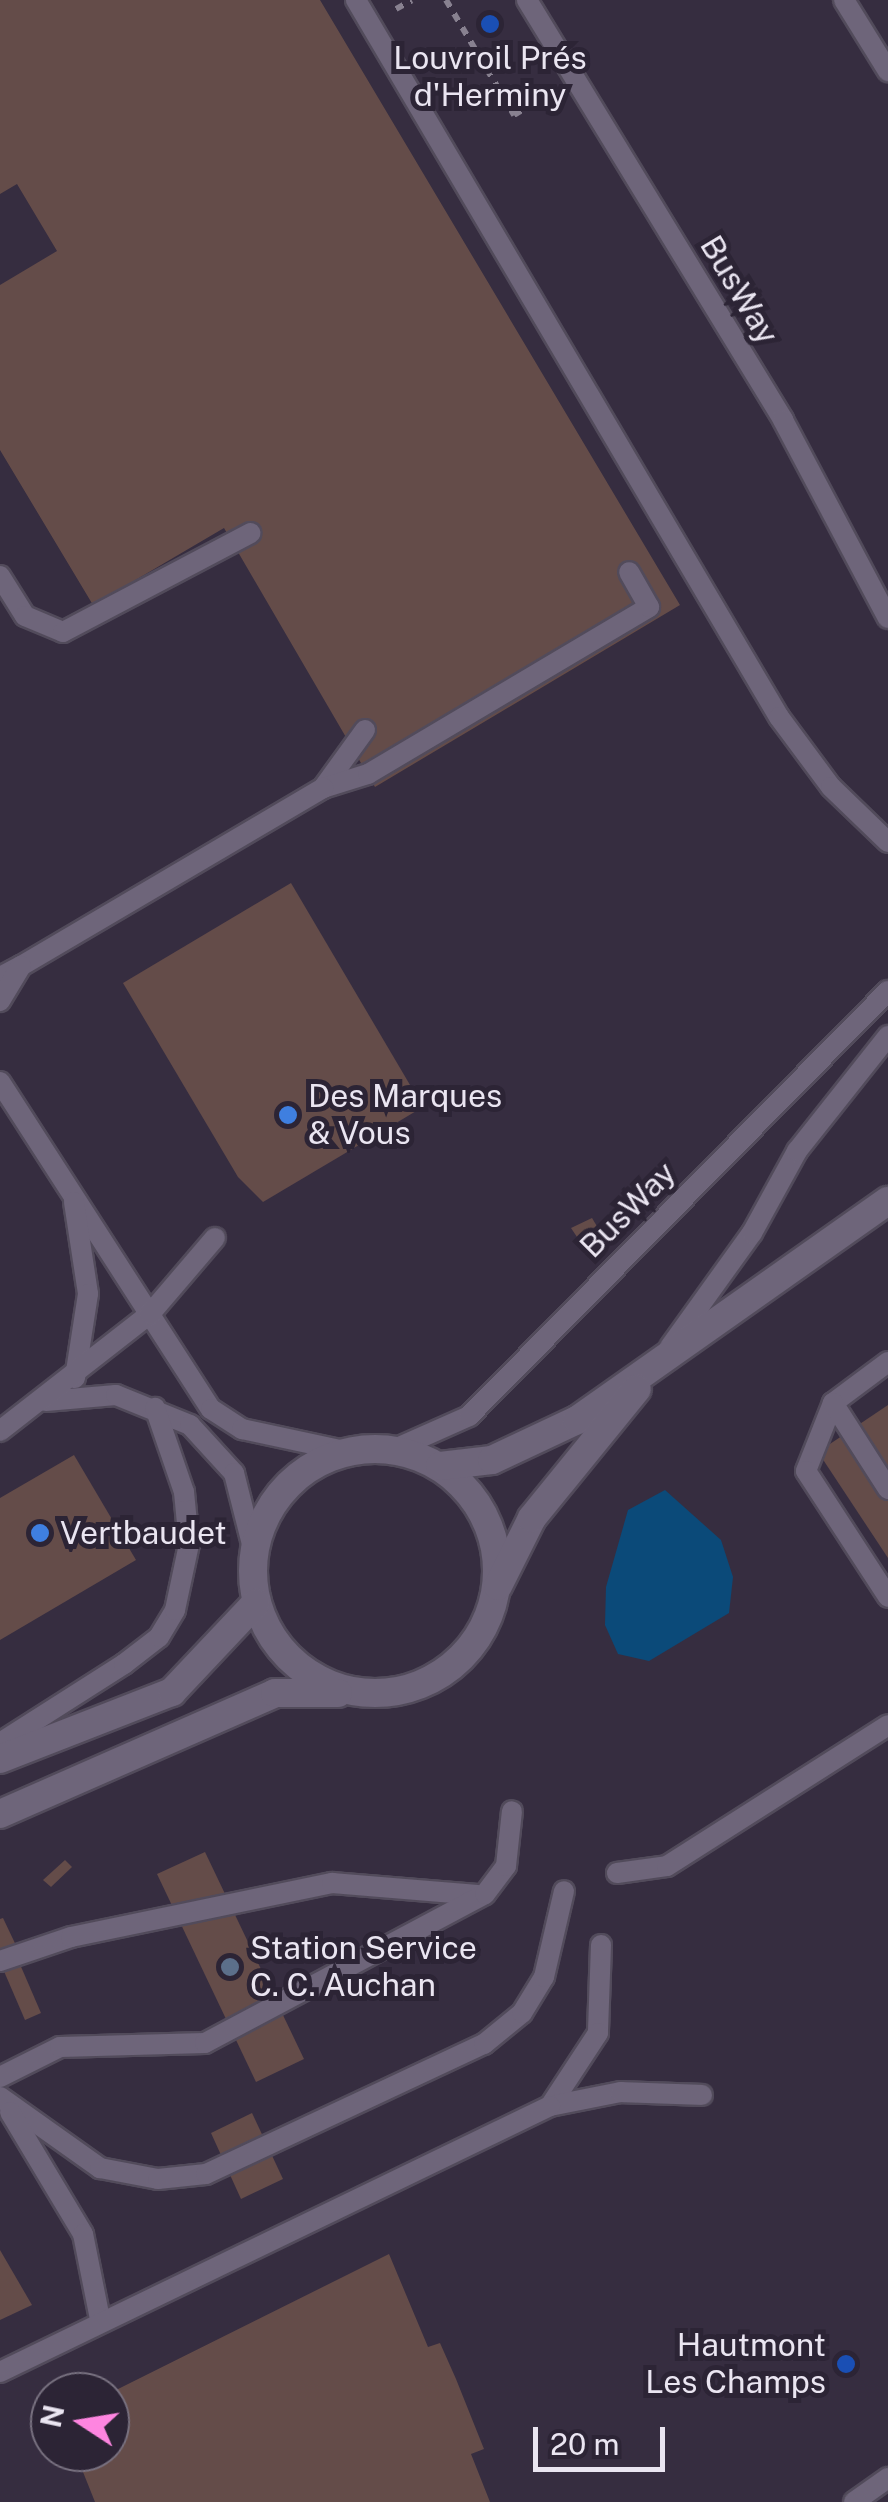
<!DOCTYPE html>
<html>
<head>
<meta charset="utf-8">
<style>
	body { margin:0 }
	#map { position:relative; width:888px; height:2502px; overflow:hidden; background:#362d40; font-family:"Public Sans",sans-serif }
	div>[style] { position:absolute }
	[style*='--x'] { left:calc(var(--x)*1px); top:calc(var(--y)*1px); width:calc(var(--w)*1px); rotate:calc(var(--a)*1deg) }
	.water>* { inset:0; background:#0b4a79 }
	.building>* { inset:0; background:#644c49 }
	.path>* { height:6px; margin-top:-3px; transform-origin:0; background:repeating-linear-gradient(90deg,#888190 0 8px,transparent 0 16px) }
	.roads { filter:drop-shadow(2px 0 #524b5b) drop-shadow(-2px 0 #524b5b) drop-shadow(0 2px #524b5b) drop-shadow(0 -2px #524b5b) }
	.service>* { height:20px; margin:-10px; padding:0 10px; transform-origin:10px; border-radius:10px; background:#6e657a }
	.minor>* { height:28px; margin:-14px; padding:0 14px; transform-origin:14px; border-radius:14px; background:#6e657a }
	.minor>.ring { margin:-14px; padding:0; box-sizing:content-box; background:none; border:28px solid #6e657a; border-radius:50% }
	.dots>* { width:28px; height:28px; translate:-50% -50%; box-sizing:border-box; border:5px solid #2c2435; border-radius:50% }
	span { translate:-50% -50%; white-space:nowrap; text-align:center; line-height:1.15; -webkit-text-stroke:10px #2c2435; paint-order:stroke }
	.poi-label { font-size:32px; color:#eae5f1 }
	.left { translate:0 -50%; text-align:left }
	.right { translate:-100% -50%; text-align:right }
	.street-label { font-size:32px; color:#eae5f1 }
	.north { position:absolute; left:30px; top:2372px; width:100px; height:100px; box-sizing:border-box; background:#2c2435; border:2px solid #787180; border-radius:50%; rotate:282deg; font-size:28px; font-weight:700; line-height:40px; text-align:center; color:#eae5f1 }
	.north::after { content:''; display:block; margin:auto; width:35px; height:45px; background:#fe85e0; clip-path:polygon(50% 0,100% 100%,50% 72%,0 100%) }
	.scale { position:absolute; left:533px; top:2427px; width:132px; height:45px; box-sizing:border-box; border:5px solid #eae5f1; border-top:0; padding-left:12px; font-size:30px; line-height:35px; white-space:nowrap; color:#eae5f1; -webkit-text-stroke:8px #2c2435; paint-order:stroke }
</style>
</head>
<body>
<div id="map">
	<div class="water">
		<div style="clip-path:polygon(665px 1490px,721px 1540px,733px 1577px,729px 1613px,649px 1661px,618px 1654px,605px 1625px,606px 1587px,628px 1510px)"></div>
	</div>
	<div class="building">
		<div style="clip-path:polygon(0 0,320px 0,680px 605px,375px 787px,224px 528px,93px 605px,0 450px,0 285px,57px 251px,17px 184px,0 194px)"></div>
		<div style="clip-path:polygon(291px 883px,423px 1107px,263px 1202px,238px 1177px,123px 983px)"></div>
		<div style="clip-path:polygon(592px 1218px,598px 1228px,579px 1240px,571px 1228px)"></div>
		<div style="clip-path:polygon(888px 1405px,888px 1558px,818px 1452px)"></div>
		<div style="clip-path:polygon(74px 1455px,136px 1560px,0 1640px,0 1498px)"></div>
		<div style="clip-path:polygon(205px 1852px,304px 2059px,256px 2082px,157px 1874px)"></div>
		<div style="clip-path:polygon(65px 1860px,72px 1867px,51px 1887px,43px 1880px)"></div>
		<div style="clip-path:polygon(3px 1918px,22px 1958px,0 1968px,0 1919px)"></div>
		<div style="clip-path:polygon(19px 1962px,41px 2013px,25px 2020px,3px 1969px)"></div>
		<div style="clip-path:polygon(252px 2113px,283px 2179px,241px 2199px,211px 2133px)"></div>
		<div style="clip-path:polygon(0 2250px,32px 2305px,0 2320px)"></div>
		<div style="clip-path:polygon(389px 2254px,428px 2347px,440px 2343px,456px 2379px,484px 2449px,471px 2454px,490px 2502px,95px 2502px,75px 2452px,110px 2452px,110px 2393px)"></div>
	</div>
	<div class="path">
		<div style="--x:446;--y:0;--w:134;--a:59.4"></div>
		<div style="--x:514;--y:115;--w:41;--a:-31"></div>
		<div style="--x:396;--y:9;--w:18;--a:-29"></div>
	</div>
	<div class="roads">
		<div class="service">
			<div style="--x:356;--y:0;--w:832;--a:59.46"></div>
			<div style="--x:779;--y:717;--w:87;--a:53.4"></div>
			<div style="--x:831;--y:787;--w:79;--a:44"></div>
			<div style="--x:527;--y:0;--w:492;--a:58.6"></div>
			<div style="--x:783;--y:420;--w:224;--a:62.1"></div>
			<div style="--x:844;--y:0;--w:84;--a:58.2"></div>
			<div style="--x:0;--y:576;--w:47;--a:58"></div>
			<div style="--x:25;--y:616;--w:41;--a:22.8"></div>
			<div style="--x:63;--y:632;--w:212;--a:-27.8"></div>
			<div style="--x:365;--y:730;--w:72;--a:125.9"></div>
			<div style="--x:323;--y:788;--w:47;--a:-17.3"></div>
			<div style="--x:368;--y:774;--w:327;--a:-30.7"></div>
			<div style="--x:649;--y:607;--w:40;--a:-119.7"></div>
			<div style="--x:21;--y:966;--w:351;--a:-30.5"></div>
			<div style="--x:0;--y:977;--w:24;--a:-28"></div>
			<div style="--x:21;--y:966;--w:41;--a:121"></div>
			<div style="--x:0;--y:1082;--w:389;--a:57.2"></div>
			<div style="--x:211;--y:1409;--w:37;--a:33"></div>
			<div style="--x:242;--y:1429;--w:105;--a:12.1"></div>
			<div style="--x:74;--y:1202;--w:93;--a:81.3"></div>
			<div style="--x:88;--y:1294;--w:85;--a:98.8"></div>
			<div style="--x:670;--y:1347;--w:140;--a:-54.3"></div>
			<div style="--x:752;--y:1233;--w:94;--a:-61.2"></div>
			<div style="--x:797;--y:1151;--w:147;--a:-51.6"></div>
			<div style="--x:888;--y:1362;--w:69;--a:143.3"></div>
			<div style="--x:833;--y:1403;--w:73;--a:111.7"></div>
			<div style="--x:806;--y:1471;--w:150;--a:56.9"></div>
			<div style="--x:46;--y:1401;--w:70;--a:-4.9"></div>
			<div style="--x:116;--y:1395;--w:80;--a:22.1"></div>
			<div style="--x:190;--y:1425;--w:65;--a:47.5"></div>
			<div style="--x:234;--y:1473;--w:81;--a:75.8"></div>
			<div style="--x:833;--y:1403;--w:102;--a:57.4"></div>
			<div style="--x:0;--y:1431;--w:190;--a:-38"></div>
			<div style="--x:150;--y:1314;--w:100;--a:-49.5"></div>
			<div style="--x:395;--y:1449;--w:81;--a:-24"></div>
			<div style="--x:469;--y:1416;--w:597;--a:-45.41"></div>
			<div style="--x:0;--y:1743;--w:147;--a:-32.5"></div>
			<div style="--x:124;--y:1664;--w:44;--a:-37.6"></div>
			<div style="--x:159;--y:1637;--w:31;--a:-59"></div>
			<div style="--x:175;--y:1610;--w:67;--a:-78"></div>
			<div style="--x:189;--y:1544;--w:52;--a:-95.5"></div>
			<div style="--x:184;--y:1492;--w:89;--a:-109"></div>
			<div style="--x:617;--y:1873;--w:50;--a:-8"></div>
			<div style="--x:667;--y:1866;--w:262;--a:-32.5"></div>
			<div style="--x:601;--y:1945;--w:88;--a:92"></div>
			<div style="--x:598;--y:2033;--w:87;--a:123.3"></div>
			<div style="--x:550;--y:2106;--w:72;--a:-11.2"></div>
			<div style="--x:621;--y:2092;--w:81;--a:2.1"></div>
			<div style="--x:0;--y:1961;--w:75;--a:-18.7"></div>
			<div style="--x:71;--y:1937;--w:267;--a:-11.7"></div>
			<div style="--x:332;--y:1883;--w:146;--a:4.7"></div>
			<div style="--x:0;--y:2077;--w:67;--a:-26.6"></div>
			<div style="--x:60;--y:2047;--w:145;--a:-1.6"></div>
			<div style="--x:205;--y:2043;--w:317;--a:-28"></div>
			<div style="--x:485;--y:1894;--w:35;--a:-53"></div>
			<div style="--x:506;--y:1866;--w:55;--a:-83.8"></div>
			<div style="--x:0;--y:2097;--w:123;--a:35.4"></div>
			<div style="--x:100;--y:2168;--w:59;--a:10.7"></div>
			<div style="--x:158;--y:2179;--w:48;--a:-5.9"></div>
			<div style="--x:206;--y:2174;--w:307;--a:-25.1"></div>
			<div style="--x:484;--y:2044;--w:49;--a:-39.2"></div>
			<div style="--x:522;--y:2013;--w:42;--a:-58.6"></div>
			<div style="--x:544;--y:1977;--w:88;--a:-76.9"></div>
			<div style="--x:10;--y:2112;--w:142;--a:59.1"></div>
			<div style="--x:83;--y:2234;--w:87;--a:78.7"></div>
			<div style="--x:0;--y:2372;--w:611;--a:-25.81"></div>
			<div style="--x:854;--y:2502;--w:42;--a:-35.2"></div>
		</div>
		<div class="minor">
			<div class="ring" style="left:253px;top:1449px;width:216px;height:216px"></div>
			<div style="--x:440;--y:1466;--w:52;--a:-6.6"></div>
			<div style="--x:492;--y:1460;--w:94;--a:-25.2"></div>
			<div style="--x:577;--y:1420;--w:380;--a:-35.2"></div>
			<div style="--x:498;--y:1586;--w:76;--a:-63.4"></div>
			<div style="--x:532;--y:1518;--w:166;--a:-50.9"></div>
			<div style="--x:0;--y:1759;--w:185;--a:-21.3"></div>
			<div style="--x:172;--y:1692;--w:122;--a:-46.7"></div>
			<div style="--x:0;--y:1814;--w:300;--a:-23.7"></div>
			<div style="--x:275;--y:1693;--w:63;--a:0"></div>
		</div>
	</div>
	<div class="dots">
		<div style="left:490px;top:24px;background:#1a4fb4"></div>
		<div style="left:288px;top:1115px;background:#3f7fe0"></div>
		<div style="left:40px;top:1533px;background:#3f7fe0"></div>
		<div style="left:230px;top:1967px;background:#5c6f8a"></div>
		<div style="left:846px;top:2364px;background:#1a4fb4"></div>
	</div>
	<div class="poi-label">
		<span style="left:490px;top:77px">Louvroil Prés<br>d'Herminy</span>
		<span class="left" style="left:308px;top:1115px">Des Marques<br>&amp; Vous</span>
		<span class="left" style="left:60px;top:1533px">Vertbaudet</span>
		<span class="left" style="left:250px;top:1967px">Station Service<br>C. C. Auchan</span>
		<span class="right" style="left:826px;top:2364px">Hautmont<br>Les Champs</span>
	</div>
	<div class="street-label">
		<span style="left:739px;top:290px;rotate:59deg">BusWay</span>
		<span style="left:628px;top:1210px;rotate:-45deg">BusWay</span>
	</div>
	<div class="north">N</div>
	<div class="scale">20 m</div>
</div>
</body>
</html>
